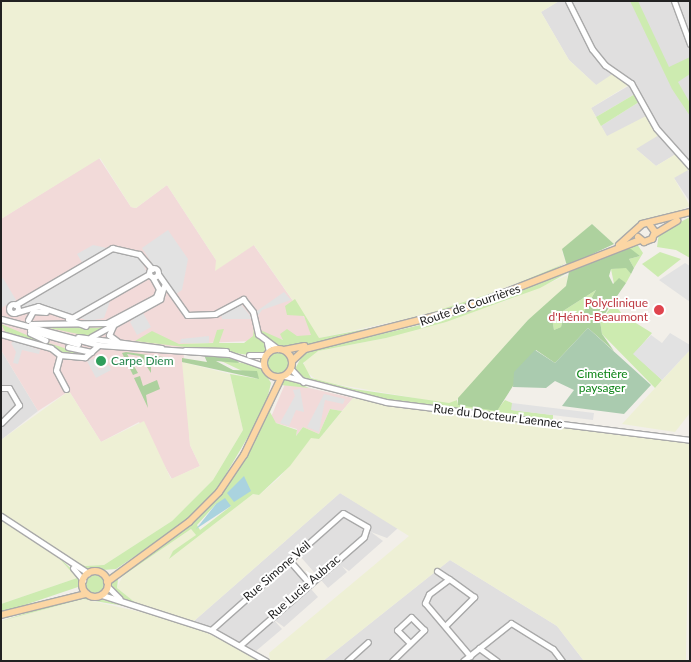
<!DOCTYPE html>
<html>
<head>
<meta charset="utf-8">
<style>
	body { margin:0 }
	#map { position:relative; width:691px; height:662px; overflow:hidden; background:#f2efe9; font-family:Lato,sans-serif }
	div>[style] { position:absolute }
	[style*='--x'] { left:calc(var(--x)*1px); top:calc(var(--y)*1px); width:calc(var(--w)*1px); rotate:calc(var(--a)*1deg) }
	.residential>* { inset:0; background:#e0dfdf }
	.commercial>* { inset:0; background:#f2dad9 }
	.farmland>* { inset:0; background:#eef0d5 }
	.grass>* { inset:0; background:#cdebb0 }
	.round { border-radius:50% }
	.forest>* { inset:0; background:#add19e }
	.cemetery>* { inset:0; background:#aacbaf }
	.parking>* { inset:0; background:#e2e2e2 }
	.water>* { inset:0; background:#aad3df }
	.roads { filter:drop-shadow(1px 0 #a9a9a9) drop-shadow(-1px 0 #a9a9a9) drop-shadow(0 1px #a9a9a9) drop-shadow(0 -1px #a9a9a9) }
	.minor>* { height:5px; margin:-2.5px; padding:0 2.5px; transform-origin:2.5px; border-radius:2.5px; background:#fff }
	.minor>.ring { margin:-2.5px; padding:0; box-sizing:content-box; background:none; border:5px solid #fff; border-radius:50% }
	.major>* { height:6px; margin:-3px; padding:0 3px; transform-origin:3px; border-radius:3px; background:#fcd6a4 }
	.major>.ring { margin:-3px; padding:0; box-sizing:content-box; background:none; border:6px solid #fcd6a4; border-radius:50% }
	.dots>* { width:14px; height:14px; translate:-50% -50%; box-sizing:border-box; border:2px solid #fff; border-radius:50% }
	span { translate:-50% -50%; white-space:nowrap; text-align:center; line-height:1.15; -webkit-text-stroke:4px #fff; paint-order:stroke }
	.health-label { font-size:12px; color:#be3a42 }
	.right { translate:-100% -50%; text-align:right }
	.street-label { font-size:12px; color:#222 }
	.leisure-label { font-size:12px; color:#27864d }
	.left { translate:0 -50%; text-align:left }
	.park-label { font-size:12px; color:#0c8416 }
	.frame { position:absolute; inset:0; border:2px solid #222; pointer-events:none }
</style>
</head>
<body>
<div id="map">
	<div class="residential">
		<div style="clip-path:polygon(559px 1px,690px 1px,690px 202px,674px 178px,676px 154px,656px 166px,636px 149px,607px 137px,601px 126px,639px 102px,635px 94px,596px 117px,591px 108px,630px 85px,596px 85px,569px 60px,541px 12px)"></div>
		<div style="clip-path:polygon(1px 350px,38px 411px,1px 440px)"></div>
		<div style="clip-path:polygon(340px 493px,398px 528px,387px 538px,371px 532px,383px 541px,349px 571px,342px 566px,347px 572px,328px 588px,299px 555px,289px 564px,318px 597px,284px 627px,273px 619px,282px 629px,256px 651px,194px 621px)"></div>
		<div style="clip-path:polygon(450px 560px,557px 626px,584px 661px,323px 661px)"></div>
	</div>
	<div class="commercial">
		<div style="clip-path:polygon(99px 158px,131px 207px,136px 208px,167px 185px,216px 260px,236px 257px,253px 244px,319px 338px,183px 344px,190px 445px,200px 466px,172px 479px,139px 422px,101px 442px,69px 391px,38px 411px,1px 350px,1px 219px)"></div>
		<div style="clip-path:polygon(285px 384px,309px 388px,353px 398px,342px 411px,330px 409px,319px 434px,303px 427px,296px 436px,297px 429px,276px 423px,271px 417px)"></div>
	</div>
	<div class="farmland">
		<div style="clip-path:polygon(1px 1px,559px 1px,541px 12px,569px 60px,596px 85px,614px 73px,630px 84px,591px 108px,607px 136px,648px 115px,659px 135px,636px 149px,656px 166px,676px 154px,688px 170px,674px 178px,690px 206px,631px 231px,614px 244px,592px 224px,562px 251px,566px 263px,536px 276px,443px 311px,319px 338px,254px 245px,215px 271px,216px 260px,167px 185px,136px 208px,131px 207px,100px 158px,1px 219px)"></div>
		<div style="clip-path:polygon(568px 275px,566px 286px,555px 299px,528px 320px,457px 400px,449px 404px,318px 381px,303px 369px,305px 359px,318px 351px,386px 338px,508px 300px)"></div>
		<div style="clip-path:polygon(690px 350px,690px 413px,675px 432px,622px 424px)"></div>
		<div style="clip-path:polygon(182px 362px,230px 374px,243px 430px,213px 480px,172px 521px,104px 565px,85px 566px,60px 555px,1px 513px,1px 440px,69px 391px,101px 442px,144px 421px,171px 479px,200px 466px,190px 445px)"></div>
		<div style="clip-path:polygon(353px 398px,690px 443px,686px 661px,584px 661px,557px 626px,450px 560px,323px 661px,270px 661px,269px 653px,409px 536px,340px 493px,194px 621px,137px 604px,117px 588px,123px 575px,191px 529px,196px 535px,167px 558px,253px 494px,259px 495px,279px 478px,311px 437px,319px 439px)"></div>
		<div style="clip-path:polygon(1px 518px,58px 557px,77px 578px,1px 604px)"></div>
		<div style="clip-path:polygon(83px 599px,185px 622px,263px 661px,1px 661px,1px 621px)"></div>
	</div>
	<div class="grass">
		<div style="clip-path:polygon(630px 1px,638px 1px,669px 67px,690px 57px,690px 74px,678px 82px,690px 103px,690px 116px,672px 89px)"></div>
		<div style="clip-path:polygon(635px 94px,639px 102px,601px 126px,596px 117px)"></div>
		<div style="clip-path:polygon(690px 217px,690px 258px,676px 250px,657px 247px,659px 233px)"></div>
		<div style="clip-path:polygon(637px 244px,643px 253px,634px 268px,629px 259px,640px 256px,622px 249px)"></div>
		<div style="clip-path:polygon(660px 252px,681px 259px,658px 277px,642px 264px)"></div>
		<div style="clip-path:polygon(566px 263px,537px 278px,444px 313px,363px 334px,287px 349px,275px 345px,258px 329px,283px 340px,280px 334px,287px 329px,297px 336px,311px 335px,304px 316px,287px 315px,285px 306px,295px 299px,319px 338px,402px 322px,504px 289px)"></div>
		<div style="clip-path:polygon(626px 267px,631px 274px,626px 283px,619px 279px,614px 284px,611px 269px)"></div>
		<div style="clip-path:polygon(569px 272px,540px 288px,446px 322px,386px 338px,318px 351px,303px 363px,311px 378px,354px 389px,449px 403px,457px 400px,458px 404px,497px 410px,505px 400px,512px 403px,512px 410px,553px 415px,553px 420px,391px 401px,308px 383px,294px 371px,304px 352px,446px 319px)"></div>
		<div style="clip-path:polygon(596px 290px,583px 313px,564px 315px,561px 327px,554px 330px,552px 318px)"></div>
		<div style="clip-path:polygon(614px 304px,623px 315px,652px 333px,634px 354px,662px 380px,655px 388px,602px 334px,600px 321px)"></div>
		<div style="clip-path:polygon(1px 324px,36px 339px,83px 354px,61px 352px,6px 333px)"></div>
		<div style="clip-path:polygon(108px 325px,88px 336px,44px 327px,97px 328px)"></div>
		<div style="clip-path:polygon(254px 326px,266px 344px,267px 351px,259px 356px,135px 341px,152px 331px,179px 344px,213px 343px,217px 330px,224px 329px,219px 343px,244px 343px,253px 336px)"></div>
		<div class="round" style="left:266px;top:351px;width:24px;height:24px"></div>
		<div style="clip-path:polygon(217px 359px,261px 366px,271px 383px,265px 408px,216px 491px,188px 520px,116px 569px,89px 571px,69px 558px,85px 566px,104px 565px,172px 521px,213px 480px,243px 430px,230px 374px,259px 379px)"></div>
		<div style="clip-path:polygon(evenodd,289px 379px,309px 388px,281px 385px,270px 412px,276px 423px,297px 430px,296px 436px,303px 427px,319px 434px,330px 409px,342px 411px,319px 439px,311px 438px,290px 466px,259px 495px,253px 494px,169px 559px,173px 551px,196px 535px,191px 529px,118px 579px,117px 588px,137px 604px,117px 596px,110px 581px,190px 525px,220px 493px,281px 381px,289px 379px,216px 504px,231px 506px,200px 530px,197px 525px,216px 504px)"></div>
		<div style="clip-path:polygon(58px 557px,74px 571px,80px 580px,78px 587px,1px 613px,1px 604px,77px 578px)"></div>
		<div class="round" style="left:86px;top:575px;width:18px;height:18px"></div>
		<div style="clip-path:polygon(84px 595px,136px 608px,83px 599px,1px 621px)"></div>
	</div>
	<div class="forest">
		<div style="clip-path:polygon(592px 224px,614px 244px,567px 266px,562px 249px)"></div>
		<div style="clip-path:polygon(evenodd,622px 249px,631px 249px,640px 256px,629px 259px,634px 268px,631px 274px,626px 268px,611px 269px,609px 276px,613px 284px,619px 278px,626px 283px,600px 321px,602px 334px,614px 351px,588px 328px,555px 363px,536px 350px,497px 411px,458px 405px,458px 398px,528px 320px,566px 286px,569px 272px,622px 249px,596px 290px,583px 313px,564px 315px,561px 327px,554px 330px,552px 318px,596px 290px)"></div>
		<div style="clip-path:polygon(126px 352px,163px 357px,173px 367px,160px 367px,151px 357px,151px 373px,140px 356px,127px 354px,138px 373px,133px 375px,122px 353px)"></div>
		<div style="clip-path:polygon(204px 355px,236px 359px,239px 363px,216px 361px,233px 370px,257px 371px,259px 379px,182px 362px,182px 358px,207px 362px)"></div>
		<div style="clip-path:polygon(140px 376px,143px 386px,157px 380px,160px 389px,146px 395px,148px 408px,134px 378px)"></div>
	</div>
	<div class="cemetery">
		<div style="clip-path:polygon(588px 328px,651px 385px,624px 414px,562px 406px,574px 390px,555px 381px,546px 388px,513px 387px,514px 372px,535px 350px,555px 363px)"></div>
	</div>
	<div class="parking">
		<div style="clip-path:polygon(168px 230px,188px 259px,182px 290px,173px 296px,142px 248px)"></div>
		<div style="clip-path:polygon(93px 245px,139px 255px,147px 273px,113px 293px,104px 318px,89px 321px,36px 304px,23px 310px,18px 302px,83px 264px,77px 254px)"></div>
		<div style="clip-path:polygon(685px 263px,690px 266px,690px 302px,659px 280px)"></div>
		<div style="clip-path:polygon(3px 278px,16px 300px,1px 308px,1px 279px)"></div>
		<div style="clip-path:polygon(284px 292px,291px 300px,262px 310px,257px 317px,257px 311px)"></div>
		<div style="clip-path:polygon(239px 302px,253px 319px,222px 319px,221px 314px)"></div>
		<div style="clip-path:polygon(142px 311px,151px 327px,137px 335px,130px 322px)"></div>
		<div style="clip-path:polygon(670px 333px,690px 345px,690px 350px,662px 380px,633px 354px,651px 335px,662px 343px)"></div>
		<div style="clip-path:polygon(209px 336px,209px 343px,180px 343px,181px 339px)"></div>
		<div style="clip-path:polygon(15px 341px,40px 350px,39px 354px,22px 350px,18px 364px,13px 363px,16px 352px,11px 343px)"></div>
		<div style="clip-path:polygon(94px 359px,99px 370px,109px 365px,111px 370px,96px 378px,87px 361px)"></div>
		<div style="clip-path:polygon(300px 389px,304px 412px,296px 410px,289px 426px,280px 423px,295px 396px,293px 390px)"></div>
		<div style="clip-path:polygon(324px 394px,345px 399px,343px 404px,325px 400px,319px 432px,307px 427px)"></div>
		<div style="clip-path:polygon(512px 403px,594px 413px,593px 420px,511px 410px)"></div>
		<div style="clip-path:polygon(413px 612px,425px 625px,419px 630px,422px 634px,433px 626px,409px 650px,406px 647px,413px 640px,405px 643px,394px 631px,399px 633px,402px 629px,394px 627px)"></div>
	</div>
	<div class="water">
		<div style="clip-path:polygon(244px 476px,251px 491px,234px 502px,227px 493px)"></div>
		<div style="clip-path:polygon(225px 498px,231px 506px,196px 529px,216px 504px)"></div>
	</div>
	<div class="roads">
		<div class="minor">
			<div style="--x:568;--y:1;--w:54;--a:63.4"></div>
			<div style="--x:592;--y:49;--w:21;--a:51"></div>
			<div style="--x:605;--y:65;--w:32;--a:35"></div>
			<div style="--x:631;--y:83;--w:51;--a:60.9"></div>
			<div style="--x:656;--y:128;--w:51;--a:48.2"></div>
			<div style="--x:674;--y:1;--w:46;--a:69.6"></div>
			<div class="ring" style="left:149.5px;top:268.5px;width:4px;height:4px"></div>
			<div style="--x:158;--y:274;--w:50;--a:54.7"></div>
			<div style="--x:187;--y:315;--w:28;--a:-2"></div>
			<div style="--x:215;--y:314;--w:32;--a:-28"></div>
			<div style="--x:243;--y:299;--w:16;--a:52"></div>
			<div style="--x:253;--y:312;--w:23;--a:77"></div>
			<div style="--x:258;--y:334;--w:25;--a:37"></div>
			<div class="ring" style="left:9.5px;top:304.5px;width:4px;height:4px"></div>
			<div style="--x:15;--y:305;--w:113;--a:-30.4"></div>
			<div style="--x:112;--y:248;--w:28;--a:13"></div>
			<div style="--x:139;--y:254;--w:20;--a:49"></div>
			<div style="--x:14;--y:313;--w:25;--a:-16"></div>
			<div style="--x:38;--y:306;--w:36;--a:19"></div>
			<div style="--x:72;--y:318;--w:89;--a:-29.7"></div>
			<div style="--x:1;--y:319;--w:101;--a:14.9"></div>
			<div style="--x:99;--y:345;--w:130;--a:4"></div>
			<div style="--x:229;--y:354;--w:37;--a:19"></div>
			<div style="--x:68;--y:319;--w:19;--a:21"></div>
			<div style="--x:28;--y:320;--w:10;--a:-61"></div>
			<div style="--x:33;--y:311;--w:13;--a:4"></div>
			<div style="--x:31;--y:324;--w:76;--a:-0.8"></div>
			<div style="--x:107;--y:323;--w:55;--a:-28"></div>
			<div style="--x:156;--y:297;--w:9;--a:-69"></div>
			<div style="--x:159;--y:289;--w:13;--a:-119"></div>
			<div style="--x:113;--y:326;--w:10;--a:114"></div>
			<div style="--x:109;--y:335;--w:10;--a:37"></div>
			<div style="--x:30;--y:330;--w:50;--a:16.3"></div>
			<div style="--x:30;--y:333;--w:17;--a:25"></div>
			<div style="--x:1;--y:334;--w:52;--a:15.6"></div>
			<div style="--x:51;--y:348;--w:11;--a:38"></div>
			<div style="--x:78;--y:337;--w:84;--a:7.5"></div>
			<div style="--x:91;--y:337;--w:79;--a:-28.8"></div>
			<div style="--x:160;--y:299;--w:14;--a:-73"></div>
			<div style="--x:267;--y:343;--w:9;--a:77"></div>
			<div style="--x:68;--y:347;--w:24;--a:12"></div>
			<div style="--x:185;--y:350;--w:41;--a:1.4"></div>
			<div style="--x:249;--y:355;--w:17;--a:0"></div>
			<div style="--x:291;--y:369;--w:18;--a:47"></div>
			<div style="--x:285;--y:376;--w:104;--a:14.4"></div>
			<div style="--x:386;--y:402;--w:306;--a:7.1"></div>
			<div style="--x:1;--y:388;--w:8;--a:0"></div>
			<div style="--x:9;--y:388;--w:20;--a:60"></div>
			<div style="--x:19;--y:405;--w:25;--a:135"></div>
			<div style="--x:66;--y:389;--w:21;--a:-118"></div>
			<div style="--x:56;--y:370;--w:16;--a:-75"></div>
			<div style="--x:60;--y:355;--w:25;--a:5"></div>
			<div style="--x:85;--y:357;--w:18;--a:-41"></div>
			<div style="--x:1;--y:516;--w:104;--a:33.2"></div>
			<div style="--x:289;--y:560;--w:32;--a:49"></div>
			<div style="--x:73;--y:568;--w:16;--a:50"></div>
			<div style="--x:437;--y:571;--w:14;--a:34"></div>
			<div style="--x:107;--y:586;--w:18;--a:45"></div>
			<div style="--x:102;--y:595;--w:114;--a:17.8"></div>
			<div style="--x:211;--y:630;--w:63;--a:29.4"></div>
			<div style="--x:446;--y:625;--w:40;--a:-45"></div>
			<div style="--x:474;--y:597;--w:31;--a:-144"></div>
			<div style="--x:449;--y:579;--w:25;--a:143"></div>
			<div style="--x:429;--y:594;--w:10;--a:114"></div>
			<div style="--x:425;--y:603;--w:70;--a:49.7"></div>
			<div style="--x:211;--y:630;--w:176;--a:-41.6"></div>
			<div style="--x:343;--y:513;--w:28;--a:30"></div>
			<div style="--x:367;--y:527;--w:10;--a:107"></div>
			<div style="--x:364;--y:537;--w:164;--a:138.9"></div>
			<div style="--x:479;--y:648;--w:22;--a:36"></div>
			<div style="--x:347;--y:661;--w:28;--a:-42"></div>
			<div style="--x:392;--y:661;--w:45;--a:-44.1"></div>
			<div style="--x:424;--y:630;--w:18;--a:-135"></div>
			<div style="--x:411;--y:617;--w:19;--a:137"></div>
			<div style="--x:397;--y:630;--w:18;--a:45"></div>
			<div style="--x:463;--y:661;--w:61;--a:-38.4"></div>
			<div style="--x:511;--y:623;--w:49;--a:31.8"></div>
			<div style="--x:553;--y:649;--w:15;--a:53"></div>
		</div>
		<div class="major">
			<div style="--x:655;--y:234;--w:26;--a:-31"></div>
			<div style="--x:638;--y:237;--w:8;--a:40"></div>
			<div style="--x:644;--y:242;--w:9;--a:-21"></div>
			<div style="--x:652;--y:239;--w:8;--a:-67"></div>
			<div style="--x:655;--y:232;--w:9;--a:-126"></div>
			<div style="--x:619;--y:245;--w:31;--a:-42"></div>
			<div style="--x:642;--y:224;--w:49;--a:-14"></div>
			<div class="ring" style="left:264px;top:349px;width:22px;height:22px"></div>
			<div style="--x:284;--y:350;--w:21;--a:-11"></div>
			<div style="--x:292;--y:361;--w:18;--a:-43"></div>
			<div style="--x:305;--y:349;--w:163;--a:-14.2"></div>
			<div style="--x:463;--y:309;--w:190;--a:-21.3"></div>
			<div class="ring" style="left:82px;top:571px;width:20px;height:20px"></div>
			<div style="--x:107;--y:582;--w:102;--a:-36.2"></div>
			<div style="--x:189;--y:522;--w:42;--a:-45"></div>
			<div style="--x:219;--y:492;--w:45;--a:-56"></div>
			<div style="--x:244;--y:455;--w:85;--a:-64.3"></div>
			<div style="--x:1;--y:615;--w:88;--a:-13.9"></div>
		</div>
	</div>
	<div class="dots">
		<div style="left:659px;top:310px;background:#e0444e"></div>
		<div style="left:101px;top:361px;background:#2e9e5b"></div>
	</div>
	<div class="health-label">
		<span class="right" style="left:648px;top:310px">Polyclinique<br>d'Hénin-Beaumont</span>
	</div>
	<div class="street-label">
		<span style="left:470px;top:305px;rotate:-19deg">Route de Courrières</span>
		<span style="left:498px;top:416px;rotate:7deg">Rue du Docteur Laennec</span>
		<span style="left:277px;top:571px;rotate:-41deg">Rue Simone Veil</span>
		<span style="left:304px;top:587px;rotate:-41deg">Rue Lucie Aubrac</span>
	</div>
	<div class="leisure-label">
		<span class="left" style="left:111px;top:361px">Carpe Diem</span>
	</div>
	<div class="park-label">
		<span style="left:602px;top:381px">Cimetière<br>paysager</span>
	</div>
	<div class="frame"></div>
</div>
</body>
</html>
